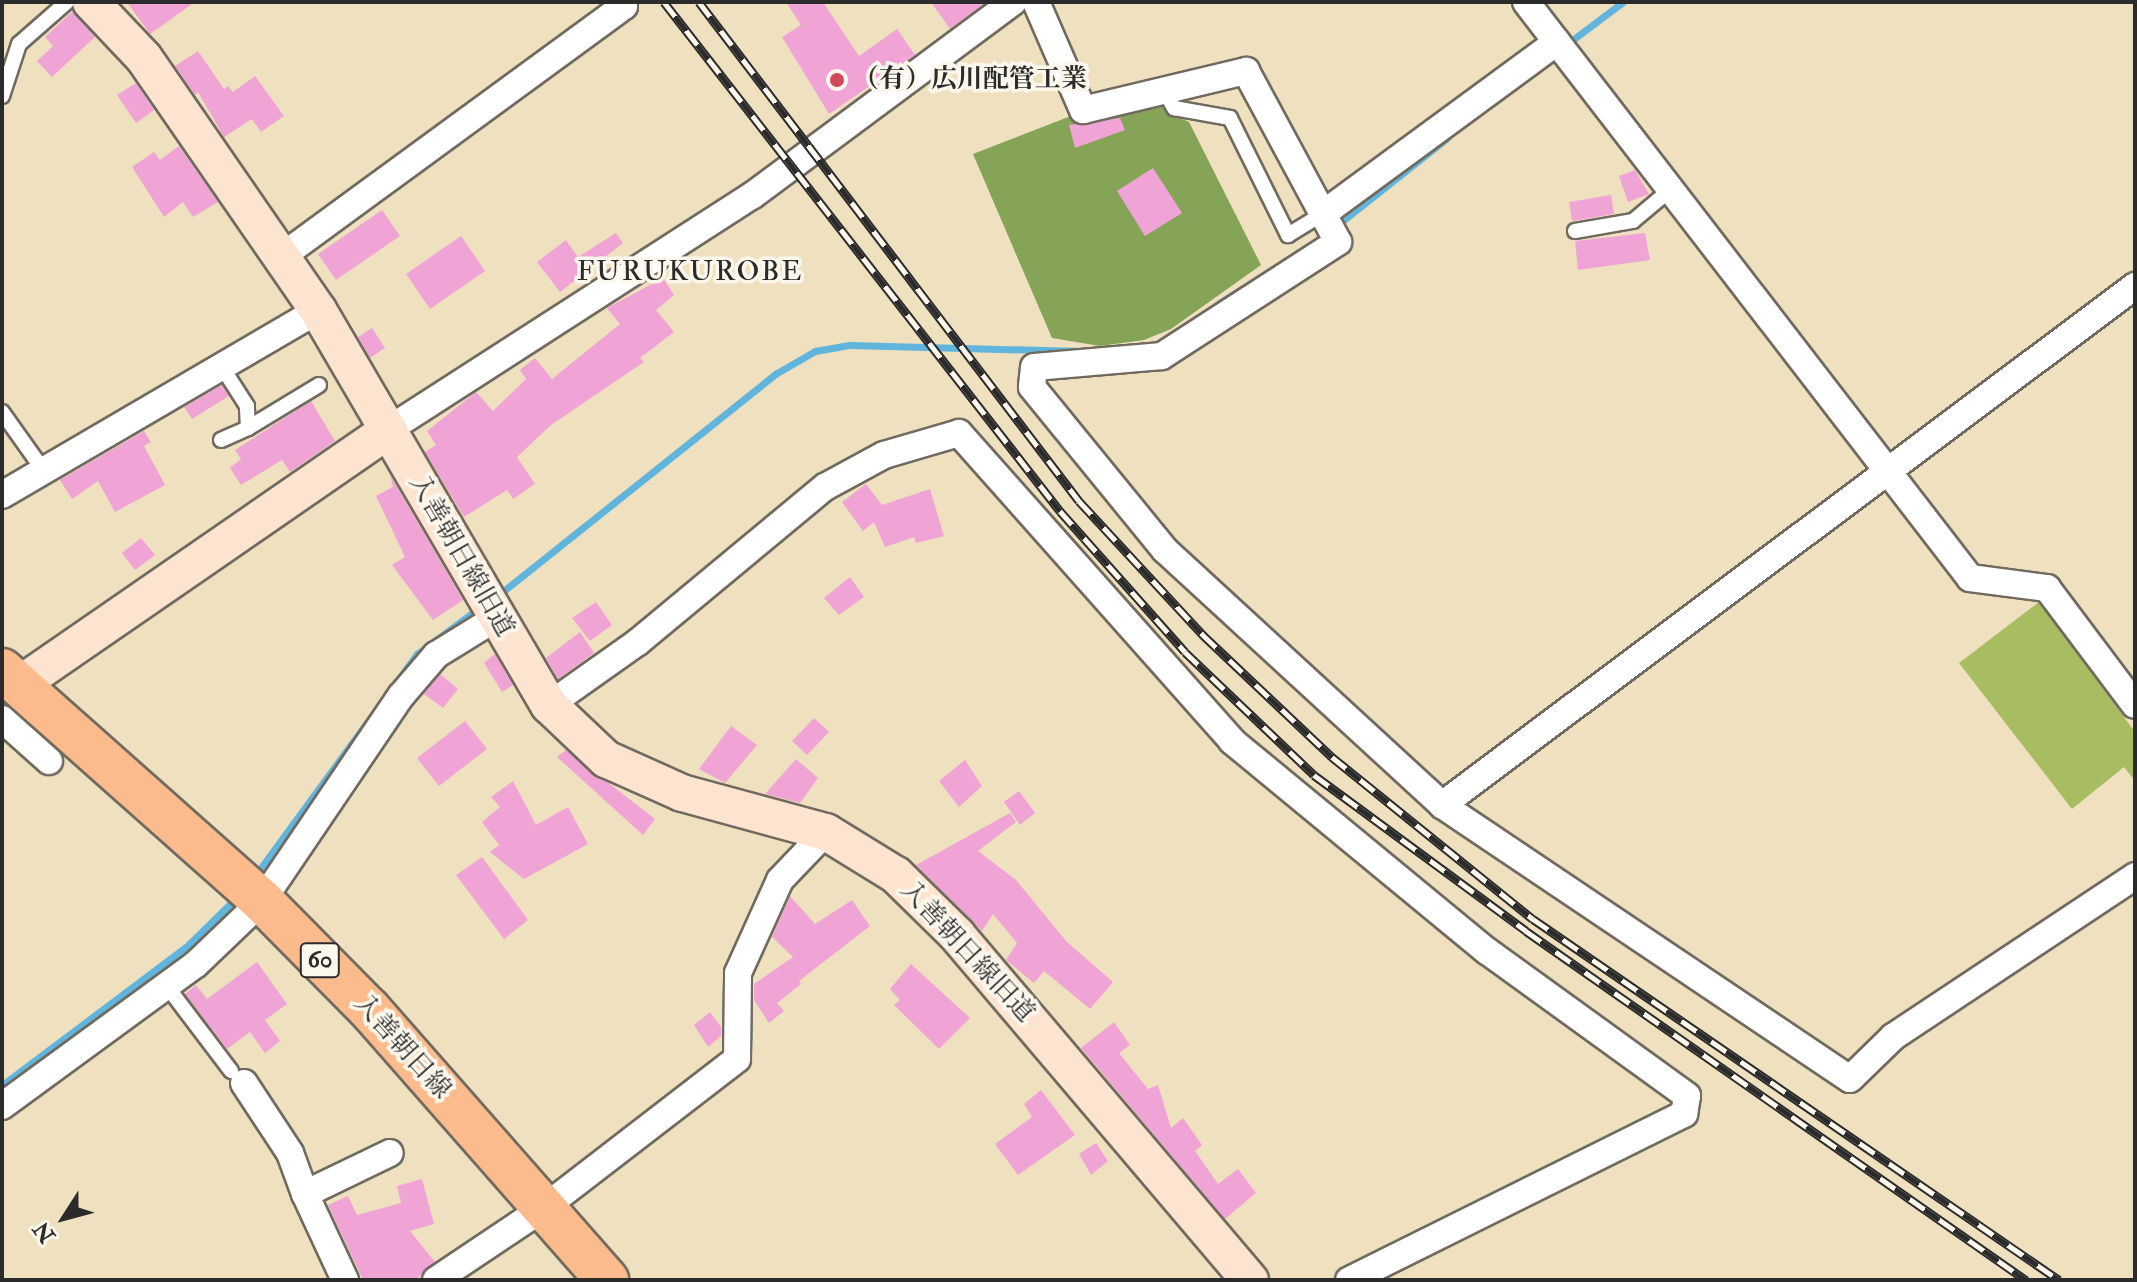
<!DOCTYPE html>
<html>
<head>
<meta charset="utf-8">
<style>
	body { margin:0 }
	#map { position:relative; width:2137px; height:1282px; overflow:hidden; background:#efe0c0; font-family:"IM FELL Double Pica","Noto Serif JP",serif }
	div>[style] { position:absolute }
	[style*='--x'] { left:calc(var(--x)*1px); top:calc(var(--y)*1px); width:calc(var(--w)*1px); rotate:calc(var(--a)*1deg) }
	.green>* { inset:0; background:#a8bd61 }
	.forest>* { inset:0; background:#86a457 }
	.stream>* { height:7px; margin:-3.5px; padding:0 3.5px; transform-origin:3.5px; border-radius:3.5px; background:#61b5dd }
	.building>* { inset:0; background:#f0a4d5 }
	.roads { filter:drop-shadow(2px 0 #706a5f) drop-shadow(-2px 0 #706a5f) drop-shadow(0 2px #706a5f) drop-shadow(0 -2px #706a5f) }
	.lane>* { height:14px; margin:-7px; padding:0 7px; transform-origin:7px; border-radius:7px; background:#fff }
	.street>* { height:26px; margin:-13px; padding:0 13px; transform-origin:13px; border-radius:13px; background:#fff }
	.secondary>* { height:36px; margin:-18px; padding:0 18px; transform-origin:18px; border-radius:18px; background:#fde4d1 }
	.primary>* { height:42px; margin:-21px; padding:0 21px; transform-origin:21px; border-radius:21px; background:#fbbb8c }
	.rail>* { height:9px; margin-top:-4.5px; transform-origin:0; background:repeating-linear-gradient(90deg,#fbf7ec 0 18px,#2b2b2b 0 36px); box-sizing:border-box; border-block:2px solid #2b2b2b }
	.dots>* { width:22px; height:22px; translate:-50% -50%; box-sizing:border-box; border:4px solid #fbf7ec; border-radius:50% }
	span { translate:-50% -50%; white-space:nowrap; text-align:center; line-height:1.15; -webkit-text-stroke:7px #fbf7ec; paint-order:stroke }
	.shield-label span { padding:2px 6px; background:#fbf7ec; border:2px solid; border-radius:6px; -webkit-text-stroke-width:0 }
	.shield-label { font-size:24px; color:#2b2b2b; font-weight:700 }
	.poi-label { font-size:26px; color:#2b2b2b; font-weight:700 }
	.left { translate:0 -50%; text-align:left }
	.street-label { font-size:26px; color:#2b2b2b }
	.neighbourhood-label { font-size:28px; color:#2b2b2b; letter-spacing:2px }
	.frame { position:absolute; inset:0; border:4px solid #2b2b2b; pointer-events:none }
	.north { position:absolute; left:24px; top:1178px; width:80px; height:80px; -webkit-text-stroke:6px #fbf7ec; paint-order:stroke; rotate:234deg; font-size:22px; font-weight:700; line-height:32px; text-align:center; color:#2b2b2b }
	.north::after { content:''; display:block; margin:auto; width:28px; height:36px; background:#2b2b2b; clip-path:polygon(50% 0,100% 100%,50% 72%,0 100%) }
</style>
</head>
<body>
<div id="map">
	<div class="green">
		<div style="clip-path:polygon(2039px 602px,2135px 732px,2135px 781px,2124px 767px,2072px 809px,1959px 663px)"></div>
	</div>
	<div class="forest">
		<div style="clip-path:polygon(1159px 98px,1171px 114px,1189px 122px,1261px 265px,1171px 329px,1144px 340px,1100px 346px,1052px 338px,973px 154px,1076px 114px)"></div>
	</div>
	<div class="stream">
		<div style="--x:1567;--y:44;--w:70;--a:-36.9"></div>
		<div style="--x:1218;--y:304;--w:117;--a:-32.5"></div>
		<div style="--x:1317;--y:241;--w:166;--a:-38.4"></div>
		<div style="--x:496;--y:597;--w:359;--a:-38.6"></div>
		<div style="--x:777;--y:373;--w:44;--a:-30.1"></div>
		<div style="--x:815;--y:351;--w:36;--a:-10"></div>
		<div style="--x:850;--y:345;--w:233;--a:1.5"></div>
		<div style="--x:255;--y:876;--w:275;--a:-53.9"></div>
		<div style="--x:417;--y:654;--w:77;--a:-36.6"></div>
		<div style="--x:2;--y:1085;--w:230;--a:-36.9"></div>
		<div style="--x:186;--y:947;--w:71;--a:-44.4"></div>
	</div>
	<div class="building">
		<div style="clip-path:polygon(127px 2px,195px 2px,150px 34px)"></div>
		<div style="clip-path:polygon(786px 2px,823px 2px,859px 56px,897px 29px,915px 55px,829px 114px,782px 37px,801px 25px)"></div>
		<div style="clip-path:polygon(931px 2px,986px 2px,950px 29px)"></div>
		<div style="clip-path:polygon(73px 11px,95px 37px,52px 77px,37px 61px,53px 46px,45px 37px)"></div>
		<div style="clip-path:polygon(198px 51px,224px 89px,228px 86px,233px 92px,255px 76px,284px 116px,261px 132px,252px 119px,224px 137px,198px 92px,195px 95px,175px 66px)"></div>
		<div style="clip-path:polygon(136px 83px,154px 110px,136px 123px,117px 95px)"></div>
		<div style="clip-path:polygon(1120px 118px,1125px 130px,1075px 148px,1069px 125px)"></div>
		<div style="clip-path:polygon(179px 146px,218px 202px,193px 217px,183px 202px,164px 217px,132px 167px,154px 152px,160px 160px)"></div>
		<div style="clip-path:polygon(1153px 168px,1182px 213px,1145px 236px,1117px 191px)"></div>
		<div style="clip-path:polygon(1635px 170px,1649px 194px,1628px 202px,1619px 176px)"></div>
		<div style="clip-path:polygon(1611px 195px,1614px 214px,1572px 221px,1569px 202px)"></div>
		<div style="clip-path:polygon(382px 210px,400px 236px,336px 280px,318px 254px)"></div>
		<div style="clip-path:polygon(616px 233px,623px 243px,560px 292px,537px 262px,566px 240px,578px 257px)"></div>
		<div style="clip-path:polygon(1645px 233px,1650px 260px,1578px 270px,1575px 241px)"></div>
		<div style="clip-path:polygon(461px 236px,485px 271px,430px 309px,406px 274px)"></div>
		<div style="clip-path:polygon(663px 278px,674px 295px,656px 310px,674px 332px,640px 358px,644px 362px,551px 425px,517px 457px,535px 484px,513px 499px,507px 490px,464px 517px,425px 452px,436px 445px,427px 431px,476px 392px,493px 411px,526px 379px,520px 370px,535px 358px,552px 379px,620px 324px,607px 308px)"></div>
		<div style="clip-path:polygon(372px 328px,385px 348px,370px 358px,358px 337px)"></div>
		<div style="clip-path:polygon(222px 385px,229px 396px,192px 419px,184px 407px)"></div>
		<div style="clip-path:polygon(311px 401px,335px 441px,290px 472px,282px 460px,241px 485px,230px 468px,241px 459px,235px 450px)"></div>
		<div style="clip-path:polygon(144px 431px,151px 442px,144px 446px,165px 485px,115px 512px,98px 481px,72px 499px,60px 480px)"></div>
		<div style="clip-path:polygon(390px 475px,463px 600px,433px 620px,392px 565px,405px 557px,376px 496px,393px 487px)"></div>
		<div style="clip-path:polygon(866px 484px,882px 505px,930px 489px,944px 536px,916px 543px,914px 537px,885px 547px,874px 522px,863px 531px,842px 502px)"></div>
		<div style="clip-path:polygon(141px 538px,155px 555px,135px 570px,122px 553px)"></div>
		<div style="clip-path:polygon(850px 577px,864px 597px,839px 615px,824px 598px)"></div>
		<div style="clip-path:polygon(596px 602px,612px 625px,590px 641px,572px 618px)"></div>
		<div style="clip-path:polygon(580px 632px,594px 653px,558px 679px,546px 658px)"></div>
		<div style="clip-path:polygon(495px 654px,513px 685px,502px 692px,484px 663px)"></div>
		<div style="clip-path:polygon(440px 674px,458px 689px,443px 708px,424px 694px)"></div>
		<div style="clip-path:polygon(814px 718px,829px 732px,807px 755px,792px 741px)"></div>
		<div style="clip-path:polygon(465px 721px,487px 749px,439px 786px,417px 758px)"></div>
		<div style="clip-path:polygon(731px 726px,757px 745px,725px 783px,699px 769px)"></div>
		<div style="clip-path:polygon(566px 750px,655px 819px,643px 835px,557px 757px)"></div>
		<div style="clip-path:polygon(796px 759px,818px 778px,800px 803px,765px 794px)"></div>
		<div style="clip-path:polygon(965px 760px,982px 786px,959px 807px,939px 781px)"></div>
		<div style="clip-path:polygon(513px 781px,536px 825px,568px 807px,588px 844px,524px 879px,490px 852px,499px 845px,482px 822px,500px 807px,491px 797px)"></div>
		<div style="clip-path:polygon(1019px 791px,1035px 813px,1020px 825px,1004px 802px)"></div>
		<div style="clip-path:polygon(1010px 813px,1016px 822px,978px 851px,1016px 880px,1067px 942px,1113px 982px,1090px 1009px,1044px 971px,1034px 983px,1006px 960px,1017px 943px,993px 914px,982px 931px,916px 865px)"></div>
		<div style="clip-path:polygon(482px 857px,528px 920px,504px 939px,456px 875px)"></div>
		<div style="clip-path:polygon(790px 896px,815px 924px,852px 900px,870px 926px,799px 981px,801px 984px,777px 1003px,784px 1011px,769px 1023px,754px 1000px,754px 984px,793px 957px,772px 937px)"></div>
		<div style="clip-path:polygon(257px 962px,287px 1004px,265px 1020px,280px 1041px,265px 1053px,250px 1032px,227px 1049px,185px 994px,196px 985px,207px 999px)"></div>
		<div style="clip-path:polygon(911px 964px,970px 1018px,939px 1049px,894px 1005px,900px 1000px,890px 989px)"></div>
		<div style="clip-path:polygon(710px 1012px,721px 1027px,721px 1036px,708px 1047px,694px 1025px)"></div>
		<div style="clip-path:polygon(1114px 1022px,1130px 1045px,1119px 1053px,1148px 1089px,1158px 1085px,1171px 1128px,1183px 1118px,1202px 1145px,1195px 1151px,1218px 1184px,1238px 1169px,1256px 1193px,1225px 1219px,1081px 1048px)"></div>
		<div style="clip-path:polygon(1041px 1090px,1075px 1135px,1018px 1175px,995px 1144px,1032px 1117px,1024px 1104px)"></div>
		<div style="clip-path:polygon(1096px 1143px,1108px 1161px,1091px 1175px,1079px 1154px)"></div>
		<div style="clip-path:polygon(422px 1179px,434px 1224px,410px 1231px,435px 1262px,415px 1280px,363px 1280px,328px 1205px,348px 1196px,357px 1215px,401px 1203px,397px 1186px)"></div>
	</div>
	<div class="roads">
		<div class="lane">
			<div style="--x:1164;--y:90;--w:21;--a:61"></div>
			<div style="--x:1174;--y:108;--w:57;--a:10.1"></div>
			<div style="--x:1230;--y:118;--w:131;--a:63.6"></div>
			<div style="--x:1288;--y:235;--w:42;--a:-31.4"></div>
			<div style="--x:2;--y:96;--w:55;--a:-71.9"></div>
			<div style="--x:19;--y:44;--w:64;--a:-41.2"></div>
			<div style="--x:1575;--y:231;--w:59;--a:-9.8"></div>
			<div style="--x:1633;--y:221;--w:50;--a:-40.1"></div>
			<div style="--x:2;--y:412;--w:72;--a:54.6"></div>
			<div style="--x:248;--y:428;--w:83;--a:-31.2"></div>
			<div style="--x:221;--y:440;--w:30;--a:-24"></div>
			<div style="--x:248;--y:428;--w:22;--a:-93"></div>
			<div style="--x:247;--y:406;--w:46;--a:-122.7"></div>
			<div style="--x:166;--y:985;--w:108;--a:52.9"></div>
		</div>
		<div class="street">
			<div style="--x:1036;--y:2;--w:118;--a:66.5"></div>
			<div style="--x:1083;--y:110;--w:168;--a:-13.5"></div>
			<div style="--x:1246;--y:71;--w:194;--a:61.7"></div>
			<div style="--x:1338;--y:242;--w:210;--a:147.1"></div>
			<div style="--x:1162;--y:356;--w:128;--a:175.1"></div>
			<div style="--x:1034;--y:367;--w:20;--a:96"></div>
			<div style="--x:1032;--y:387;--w:210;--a:50.8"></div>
			<div style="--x:1165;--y:550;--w:377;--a:42.6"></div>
			<div style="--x:1442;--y:805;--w:491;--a:33.9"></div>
			<div style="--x:1850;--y:1079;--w:60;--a:-44.3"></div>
			<div style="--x:1893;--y:1037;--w:291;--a:-33.6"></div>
			<div style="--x:1526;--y:2;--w:727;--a:52.37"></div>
			<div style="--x:1970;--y:578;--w:78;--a:7.4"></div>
			<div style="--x:2047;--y:588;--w:146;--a:53.1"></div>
			<div style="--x:1324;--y:213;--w:289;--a:-36.3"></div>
			<div style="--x:281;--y:257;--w:425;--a:-36.2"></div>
			<div style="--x:624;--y:6;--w:5;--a:-127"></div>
			<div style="--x:388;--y:430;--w:434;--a:-32.8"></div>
			<div style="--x:753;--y:195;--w:324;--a:-36.6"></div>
			<div style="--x:2;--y:495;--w:366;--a:-30.3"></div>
			<div style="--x:549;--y:705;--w:109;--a:-35.3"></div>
			<div style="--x:638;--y:642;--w:243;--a:-39.7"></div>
			<div style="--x:825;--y:487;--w:67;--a:-28.5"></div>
			<div style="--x:884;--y:455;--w:78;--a:-16.3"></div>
			<div style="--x:959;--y:433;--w:412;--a:48.4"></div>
			<div style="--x:1232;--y:741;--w:330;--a:39.5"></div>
			<div style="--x:1487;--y:951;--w:247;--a:35.9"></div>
			<div style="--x:1687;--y:1096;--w:18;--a:99"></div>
			<div style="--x:1684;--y:1114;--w:374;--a:153.6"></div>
			<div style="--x:2;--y:719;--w:63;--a:41.8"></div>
			<div style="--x:1442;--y:805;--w:866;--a:-36.83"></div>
			<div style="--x:244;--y:1083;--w:84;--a:56.7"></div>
			<div style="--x:290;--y:1153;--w:44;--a:69.9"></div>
			<div style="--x:2;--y:1106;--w:240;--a:-36.2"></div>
			<div style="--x:196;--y:964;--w:91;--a:-43.7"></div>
			<div style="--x:262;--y:901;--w:248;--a:-55.9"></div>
			<div style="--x:401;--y:696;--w:54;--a:-49.5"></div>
			<div style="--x:436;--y:655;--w:70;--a:-31.7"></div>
			<div style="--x:345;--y:1280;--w:95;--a:-114.9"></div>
			<div style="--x:305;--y:1194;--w:94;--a:-25.8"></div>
			<div style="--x:436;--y:1280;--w:131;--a:-33.8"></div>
			<div style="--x:545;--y:1207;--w:242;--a:-37.6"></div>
			<div style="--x:737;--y:1059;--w:86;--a:-89.3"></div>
			<div style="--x:738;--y:973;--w:102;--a:-65.7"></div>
			<div style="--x:780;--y:880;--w:66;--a:-46.2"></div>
		</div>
		<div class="secondary">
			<div style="--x:91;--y:2;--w:77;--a:46.6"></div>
			<div style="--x:144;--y:58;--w:306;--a:55.4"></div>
			<div style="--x:318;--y:310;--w:458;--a:59.7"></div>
			<div style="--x:549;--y:705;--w:79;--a:43.5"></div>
			<div style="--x:606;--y:759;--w:83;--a:24.1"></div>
			<div style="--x:682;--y:793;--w:149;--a:15.2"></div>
			<div style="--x:826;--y:832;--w:82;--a:31.6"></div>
			<div style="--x:896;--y:875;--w:86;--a:44.5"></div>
			<div style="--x:957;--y:935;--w:453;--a:49.7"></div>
			<div style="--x:19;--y:685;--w:449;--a:-34.6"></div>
		</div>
		<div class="primary">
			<div style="--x:2;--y:670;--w:348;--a:41.6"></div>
			<div style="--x:262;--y:901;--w:152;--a:45.3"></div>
			<div style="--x:369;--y:1009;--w:361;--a:48.7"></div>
		</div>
	</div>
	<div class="rail">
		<div style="--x:664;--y:2;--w:645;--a:52.12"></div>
		<div style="--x:1060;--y:511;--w:188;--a:48.4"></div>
		<div style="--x:1185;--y:652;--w:178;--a:43.6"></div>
		<div style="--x:1314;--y:775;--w:263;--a:36.3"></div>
		<div style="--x:1526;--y:931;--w:610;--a:34.92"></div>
		<div style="--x:699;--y:2;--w:627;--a:52.71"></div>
		<div style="--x:1079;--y:501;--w:183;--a:47.2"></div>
		<div style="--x:1203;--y:635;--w:178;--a:43.4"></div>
		<div style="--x:1332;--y:757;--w:258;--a:38.9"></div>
		<div style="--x:1533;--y:919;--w:638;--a:34.46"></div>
	</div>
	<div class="dots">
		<div style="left:837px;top:80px;background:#d1495b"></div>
	</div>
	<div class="shield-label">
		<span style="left:320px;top:960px">60</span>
	</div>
	<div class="poi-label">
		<span class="left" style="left:853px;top:80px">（有）広川配管工業</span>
	</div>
	<div class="street-label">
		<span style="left:461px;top:556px;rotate:60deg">入善朝日線旧道</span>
		<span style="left:967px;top:952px;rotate:47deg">入善朝日線旧道</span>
		<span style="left:402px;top:1047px;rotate:48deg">入善朝日線</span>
	</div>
	<div class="neighbourhood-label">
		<span style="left:690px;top:272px">FURUKUROBE</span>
	</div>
	<div class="frame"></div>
	<div class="north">N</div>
</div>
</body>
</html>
